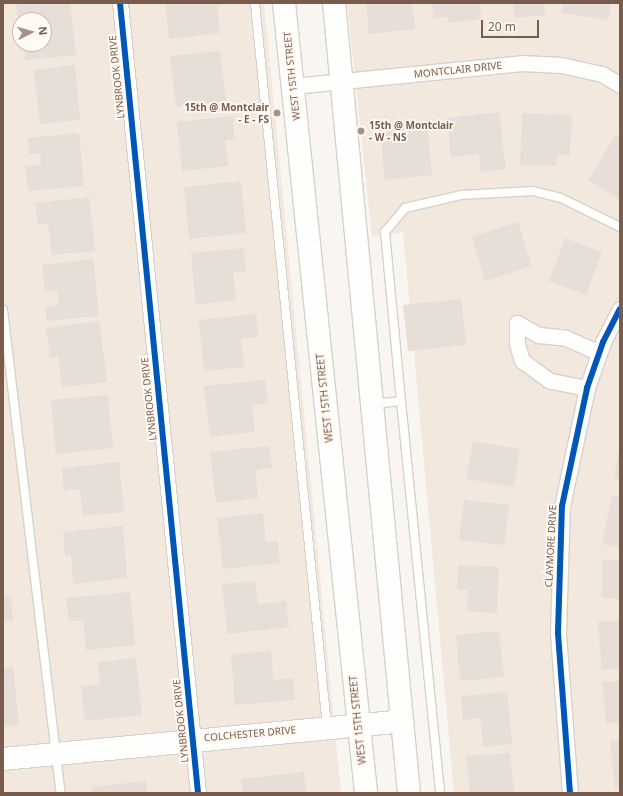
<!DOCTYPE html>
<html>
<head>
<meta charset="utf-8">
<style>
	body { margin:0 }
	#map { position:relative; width:623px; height:796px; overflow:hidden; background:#f9f5f0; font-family:"Noto Sans",sans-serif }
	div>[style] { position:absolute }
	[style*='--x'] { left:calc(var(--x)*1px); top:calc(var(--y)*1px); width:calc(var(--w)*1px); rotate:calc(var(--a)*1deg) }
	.residential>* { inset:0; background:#f2e8de }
	.building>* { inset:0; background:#e6ded7 }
	.roads { filter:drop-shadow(1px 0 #d7d1cb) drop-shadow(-1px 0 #d7d1cb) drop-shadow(0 1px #d7d1cb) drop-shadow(0 -1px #d7d1cb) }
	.lane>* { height:8px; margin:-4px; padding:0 4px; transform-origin:4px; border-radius:4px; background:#fefefd }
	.street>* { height:15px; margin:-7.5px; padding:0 7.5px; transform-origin:7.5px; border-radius:7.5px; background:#fefefd }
	.secondary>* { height:22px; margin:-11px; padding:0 11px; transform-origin:11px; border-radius:11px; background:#fefefd }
	.cycleway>* { height:6px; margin:-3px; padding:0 3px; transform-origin:3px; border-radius:3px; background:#0057b8 }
	.dots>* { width:11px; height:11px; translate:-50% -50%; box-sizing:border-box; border:2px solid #fffaf3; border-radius:50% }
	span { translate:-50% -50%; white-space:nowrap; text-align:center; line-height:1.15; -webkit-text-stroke:3.5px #fffaf3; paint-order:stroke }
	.street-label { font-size:10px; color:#7a5c4d }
	.poi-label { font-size:10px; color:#7a5c4d; font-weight:700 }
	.right { translate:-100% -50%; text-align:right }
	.left { translate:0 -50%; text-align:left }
	.frame { position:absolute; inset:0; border:4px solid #7a5c4d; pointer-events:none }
	.north { position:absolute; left:12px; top:12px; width:40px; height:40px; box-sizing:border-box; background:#fffaf3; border:1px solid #cabbb1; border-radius:50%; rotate:84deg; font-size:11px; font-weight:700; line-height:16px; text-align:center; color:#7a5c4d }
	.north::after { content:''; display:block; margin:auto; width:14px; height:18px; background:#a69286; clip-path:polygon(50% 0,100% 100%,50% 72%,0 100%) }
	.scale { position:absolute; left:481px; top:20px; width:58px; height:18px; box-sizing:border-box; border:2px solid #7a5c4d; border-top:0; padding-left:5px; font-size:12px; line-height:14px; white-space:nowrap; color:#7a5c4d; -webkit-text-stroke:3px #fffaf3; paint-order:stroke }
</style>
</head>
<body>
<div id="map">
	<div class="residential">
		<div style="clip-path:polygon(evenodd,3px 3px,264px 3px,341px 793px,3px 793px,3px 3px,20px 20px,44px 20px,44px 44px,20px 44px,20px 20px)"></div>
		<div style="clip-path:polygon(347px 3px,620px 3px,620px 793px,454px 793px,403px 232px,372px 237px)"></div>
	</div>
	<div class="building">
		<div style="clip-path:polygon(70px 3px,76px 55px,25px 60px,24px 44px,44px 44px,44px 20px,20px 20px,19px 29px,16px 4px)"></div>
		<div style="clip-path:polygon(165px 3px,225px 3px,217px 7px,220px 33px,169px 39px)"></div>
		<div style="clip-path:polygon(366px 3px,412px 3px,415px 29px,369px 34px)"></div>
		<div style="clip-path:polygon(432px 3px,480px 3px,481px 19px,448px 23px,448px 17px,433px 18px)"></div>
		<div style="clip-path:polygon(513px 3px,544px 3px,545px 15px,515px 18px)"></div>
		<div style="clip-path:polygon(563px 3px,611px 3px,608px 20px,562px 13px)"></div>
		<div style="clip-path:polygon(220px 51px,226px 101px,176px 107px,170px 56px)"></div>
		<div style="clip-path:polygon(75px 65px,80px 120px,40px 124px,34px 70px)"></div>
		<div style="clip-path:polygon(499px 112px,506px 169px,481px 172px,479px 154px,451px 157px,447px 118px)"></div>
		<div style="clip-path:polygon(522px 113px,572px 115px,570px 155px,557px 154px,556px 166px,520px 165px)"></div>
		<div style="clip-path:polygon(233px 116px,235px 139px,225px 140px,228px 166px,182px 171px,177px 122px)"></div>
		<div style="clip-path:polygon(427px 125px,432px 175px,385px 180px,380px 130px)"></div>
		<div style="clip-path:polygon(79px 133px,84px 186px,28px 191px,25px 166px,41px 165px,40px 153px,29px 154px,28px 138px)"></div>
		<div style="clip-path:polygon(616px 135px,620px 138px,619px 199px,588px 180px)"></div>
		<div style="clip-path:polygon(241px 181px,246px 233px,189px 239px,184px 187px)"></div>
		<div style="clip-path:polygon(89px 197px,95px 251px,52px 255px,48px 224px,38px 225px,35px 203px)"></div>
		<div style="clip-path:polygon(518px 222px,532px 266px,485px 281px,472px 237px)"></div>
		<div style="clip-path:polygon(565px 238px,602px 252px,586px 295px,549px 281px)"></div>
		<div style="clip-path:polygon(244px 248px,246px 271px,233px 272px,236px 300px,196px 305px,191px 253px)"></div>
		<div style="clip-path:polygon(93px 259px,99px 316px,46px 321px,45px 307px,59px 305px,57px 290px,45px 292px,42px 265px)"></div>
		<div style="clip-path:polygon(461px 299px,466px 345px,408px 351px,403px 305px)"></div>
		<div style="clip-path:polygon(256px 314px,258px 337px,241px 339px,244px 367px,204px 371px,199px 320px)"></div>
		<div style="clip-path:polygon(99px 321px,107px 382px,62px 387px,58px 356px,50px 358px,46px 328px)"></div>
		<div style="clip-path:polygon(265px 380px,268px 403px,252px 405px,255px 432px,210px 437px,204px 386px)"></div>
		<div style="clip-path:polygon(108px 395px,113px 448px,56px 454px,51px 400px)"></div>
		<div style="clip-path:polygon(473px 441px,520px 449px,514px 487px,466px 479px)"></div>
		<div style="clip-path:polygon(269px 446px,272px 468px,255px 470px,258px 498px,216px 503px,210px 452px)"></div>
		<div style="clip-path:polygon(619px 451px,620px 452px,620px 479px,614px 478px)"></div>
		<div style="clip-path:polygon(119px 462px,124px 512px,83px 516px,80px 489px,64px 491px,62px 468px)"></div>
		<div style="clip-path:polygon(612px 495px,620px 496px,620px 548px,602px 544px)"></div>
		<div style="clip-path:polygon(464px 500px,509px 505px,504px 545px,459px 540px)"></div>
		<div style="clip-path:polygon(263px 513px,266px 542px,278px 541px,280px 563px,223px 569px,217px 518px)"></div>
		<div style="clip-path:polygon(123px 526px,127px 578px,73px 584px,71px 555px,65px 556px,63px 532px)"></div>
		<div style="clip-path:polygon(602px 560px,620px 560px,620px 599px,602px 598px)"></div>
		<div style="clip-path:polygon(458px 565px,499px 567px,497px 613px,467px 611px,468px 590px,457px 589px)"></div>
		<div style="clip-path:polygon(255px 581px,258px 604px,286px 601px,289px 627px,227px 634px,222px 584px)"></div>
		<div style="clip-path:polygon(130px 592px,135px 645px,86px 650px,83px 620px,69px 621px,66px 598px)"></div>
		<div style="clip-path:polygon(11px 596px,13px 621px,3px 621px,3px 597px)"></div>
		<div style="clip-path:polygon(620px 620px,620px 668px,602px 670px,598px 622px)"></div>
		<div style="clip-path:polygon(499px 631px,504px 677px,460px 681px,456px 635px)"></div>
		<div style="clip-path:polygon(271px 651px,273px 680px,293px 678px,295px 700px,235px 705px,231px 654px)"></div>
		<div style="clip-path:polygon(136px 658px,142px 715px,85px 721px,81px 686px,100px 684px,98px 662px)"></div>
		<div style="clip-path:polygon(13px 667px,19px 725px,3px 727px,3px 668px)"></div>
		<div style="clip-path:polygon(620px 681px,620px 722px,606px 724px,602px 682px)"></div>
		<div style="clip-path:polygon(507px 692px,512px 744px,483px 747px,480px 718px,463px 720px,461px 696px)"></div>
		<div style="clip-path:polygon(620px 740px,620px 787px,615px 788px,610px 741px)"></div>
		<div style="clip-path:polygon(510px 753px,514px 793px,470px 793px,466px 756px)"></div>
		<div style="clip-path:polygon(304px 772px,306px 793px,243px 793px,241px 779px)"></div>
		<div style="clip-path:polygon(146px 781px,147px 793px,92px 793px,92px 787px)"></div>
	</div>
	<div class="roads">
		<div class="lane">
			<div style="--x:255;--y:3;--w:728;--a:84.32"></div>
			<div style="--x:3;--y:310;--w:486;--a:83.2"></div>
			<div style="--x:401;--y:401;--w:394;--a:84.3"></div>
			<div style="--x:373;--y:404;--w:28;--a:-6"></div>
			<div style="--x:401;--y:401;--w:170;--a:-95.4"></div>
			<div style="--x:385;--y:232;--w:31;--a:-50"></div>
			<div style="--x:405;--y:208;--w:57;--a:-13.1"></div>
			<div style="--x:461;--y:195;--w:72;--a:-3.2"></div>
			<div style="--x:533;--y:191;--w:29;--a:14"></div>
			<div style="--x:561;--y:198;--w:66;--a:26.2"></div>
		</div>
		<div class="street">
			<div style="--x:120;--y:3;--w:794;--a:84.36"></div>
			<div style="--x:293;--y:86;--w:230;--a:-5.7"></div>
			<div style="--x:522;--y:63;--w:39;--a:3"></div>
			<div style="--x:561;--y:65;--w:42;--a:12.4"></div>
			<div style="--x:602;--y:74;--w:21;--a:31"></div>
			<div style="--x:587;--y:388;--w:38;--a:-169"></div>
			<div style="--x:550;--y:381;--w:34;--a:-144"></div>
			<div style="--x:522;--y:361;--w:18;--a:-106"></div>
			<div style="--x:517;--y:344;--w:21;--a:-90"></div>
			<div style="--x:517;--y:323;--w:25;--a:29"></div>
			<div style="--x:539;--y:335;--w:27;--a:6"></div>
			<div style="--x:566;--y:338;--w:36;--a:24"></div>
			<div style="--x:570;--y:793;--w:161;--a:-94.3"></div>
			<div style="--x:558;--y:632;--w:126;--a:-88.2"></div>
			<div style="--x:562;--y:506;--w:121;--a:-78"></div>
			<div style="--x:587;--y:388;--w:49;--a:-70.8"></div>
			<div style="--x:603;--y:342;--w:37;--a:-63"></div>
		</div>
		<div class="secondary">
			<div style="--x:284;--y:3;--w:794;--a:84.07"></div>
			<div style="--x:334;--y:3;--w:794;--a:84.58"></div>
			<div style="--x:3;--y:759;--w:401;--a:-5.4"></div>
		</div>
	</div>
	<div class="cycleway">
		<div style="--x:120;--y:3;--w:794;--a:84.36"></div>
		<div style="--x:570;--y:793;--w:161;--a:-94.3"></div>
		<div style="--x:558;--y:632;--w:126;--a:-88.2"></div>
		<div style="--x:562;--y:506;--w:121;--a:-78"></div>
		<div style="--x:587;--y:388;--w:49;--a:-70.8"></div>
		<div style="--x:603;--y:342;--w:37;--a:-63"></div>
	</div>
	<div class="dots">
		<div style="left:277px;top:113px;background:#a69286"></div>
		<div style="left:361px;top:131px;background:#a69286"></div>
	</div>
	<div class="street-label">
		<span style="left:458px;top:70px;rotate:-6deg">MONTCLAIR DRIVE</span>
		<span style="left:292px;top:76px;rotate:-96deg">WEST 15TH STREET</span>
		<span style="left:117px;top:77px;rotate:-96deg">LYNBROOK DRIVE</span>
		<span style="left:325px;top:398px;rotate:-96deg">WEST 15TH STREET</span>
		<span style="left:149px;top:399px;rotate:-96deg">LYNBROOK DRIVE</span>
		<span style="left:551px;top:546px;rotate:-87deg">CLAYMORE DRIVE</span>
		<span style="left:358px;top:720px;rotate:-96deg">WEST 15TH STREET</span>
		<span style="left:181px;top:721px;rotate:-96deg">LYNBROOK DRIVE</span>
		<span style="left:250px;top:734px;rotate:-5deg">COLCHESTER DRIVE</span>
	</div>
	<div class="poi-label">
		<span class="right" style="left:269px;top:113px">15th @ Montclair<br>- E - FS</span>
		<span class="left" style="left:369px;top:131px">15th @ Montclair<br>- W - NS</span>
	</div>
	<div class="frame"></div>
	<div class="north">N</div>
	<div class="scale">20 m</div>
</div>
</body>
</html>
